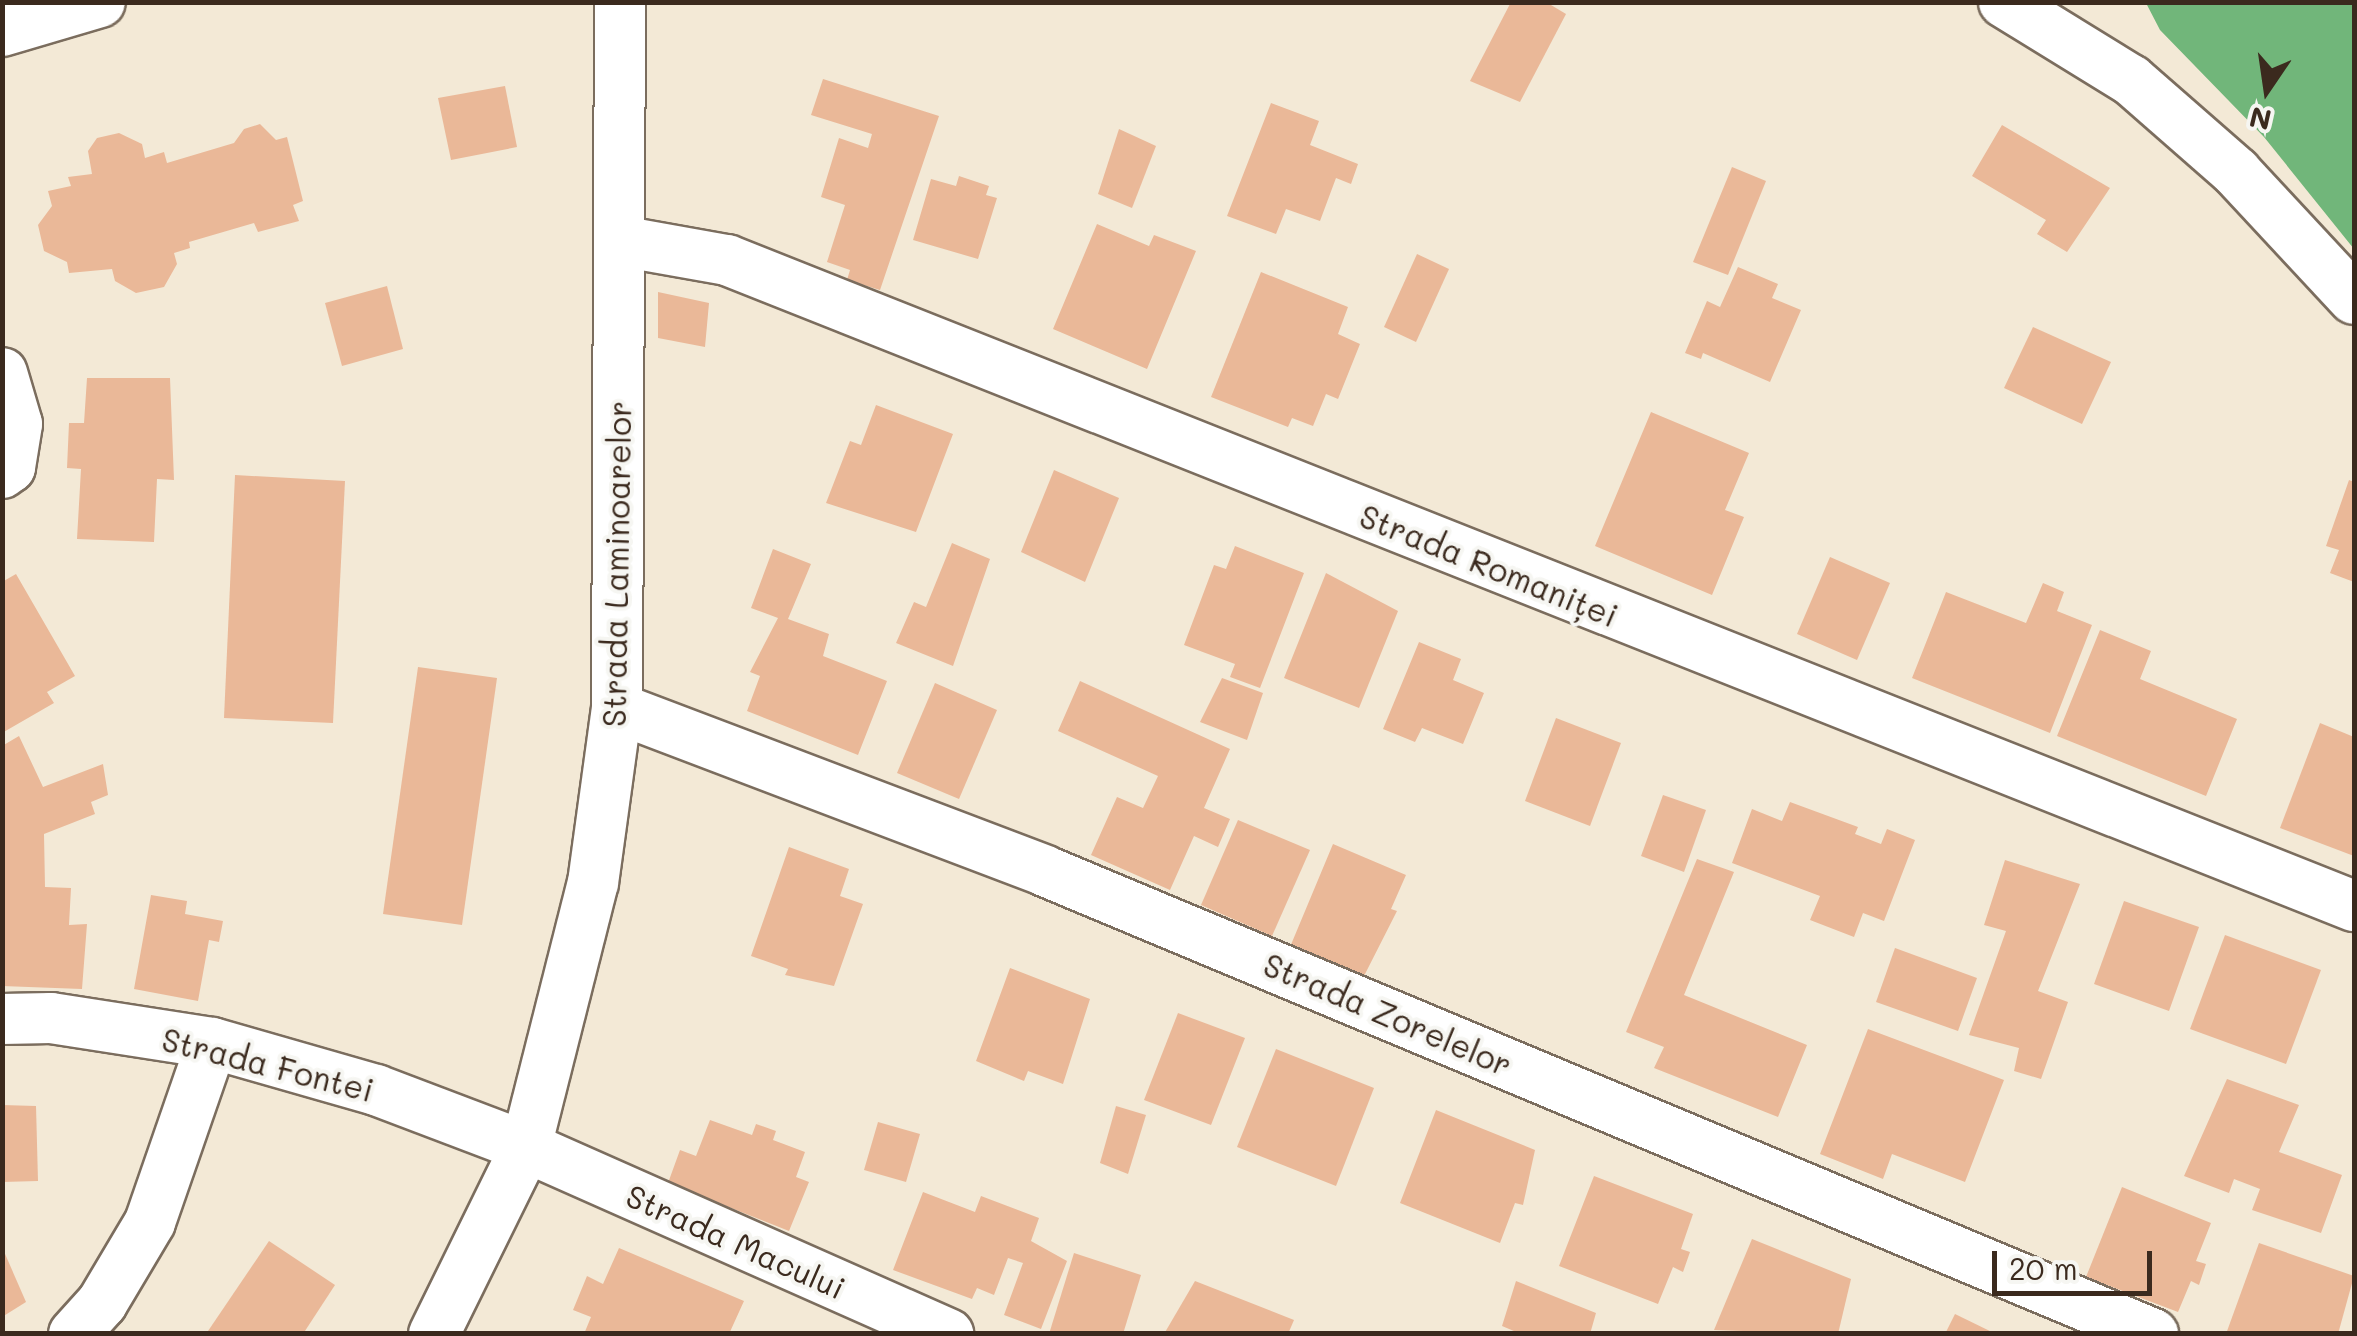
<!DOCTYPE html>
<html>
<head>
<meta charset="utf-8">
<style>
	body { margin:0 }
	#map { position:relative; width:2357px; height:1336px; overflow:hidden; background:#f3e9d6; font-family:Mali,sans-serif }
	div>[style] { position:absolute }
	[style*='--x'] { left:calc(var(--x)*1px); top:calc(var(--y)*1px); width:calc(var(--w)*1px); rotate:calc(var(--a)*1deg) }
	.forest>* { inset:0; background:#71b67a }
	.building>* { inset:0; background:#eab898 }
	.roads { filter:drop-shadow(2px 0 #7b6d5e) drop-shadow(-2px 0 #7b6d5e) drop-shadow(0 2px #7b6d5e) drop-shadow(0 -2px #7b6d5e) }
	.minor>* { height:50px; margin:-25px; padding:0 25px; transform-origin:25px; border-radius:25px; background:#fff }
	span { translate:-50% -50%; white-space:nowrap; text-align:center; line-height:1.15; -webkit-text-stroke:8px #f6f6f2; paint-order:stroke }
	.street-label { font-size:32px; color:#3b2a1e }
	.frame { position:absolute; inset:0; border:5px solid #3b2a1e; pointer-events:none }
	.north { position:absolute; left:2217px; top:40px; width:100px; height:100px; -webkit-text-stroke:8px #f6f6f2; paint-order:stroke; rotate:193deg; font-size:28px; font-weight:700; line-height:40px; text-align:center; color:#3b2a1e }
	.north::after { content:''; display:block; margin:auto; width:35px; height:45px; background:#3b2a1e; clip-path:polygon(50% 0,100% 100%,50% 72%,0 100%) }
	.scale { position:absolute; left:1992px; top:1251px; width:160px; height:45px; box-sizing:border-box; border:5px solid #3b2a1e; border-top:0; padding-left:12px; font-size:30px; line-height:35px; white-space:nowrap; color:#3b2a1e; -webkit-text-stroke:8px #f6f6f2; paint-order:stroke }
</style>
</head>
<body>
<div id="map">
	<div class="forest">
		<div style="clip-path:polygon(2146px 3px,2354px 3px,2354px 249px,2264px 137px,2160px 30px)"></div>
	</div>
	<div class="building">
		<div style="clip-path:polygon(1511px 2px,1546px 2px,1566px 14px,1520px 102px,1470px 81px)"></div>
		<div style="clip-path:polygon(823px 79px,939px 116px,880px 290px,847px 280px,850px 270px,827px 262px,845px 205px,821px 197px,839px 138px,868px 148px,872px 134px,811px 115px)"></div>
		<div style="clip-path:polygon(505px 86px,517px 147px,451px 160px,438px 98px)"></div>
		<div style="clip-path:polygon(1271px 103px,1319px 121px,1310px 145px,1358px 164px,1351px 184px,1336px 178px,1320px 221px,1286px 209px,1276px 234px,1227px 216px)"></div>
		<div style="clip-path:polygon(260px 124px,276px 140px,287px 137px,303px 201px,293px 205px,299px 221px,258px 232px,254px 223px,189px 242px,190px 248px,174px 253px,177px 264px,164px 287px,136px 293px,115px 281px,112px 269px,69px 273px,67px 262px,44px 251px,38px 225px,52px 206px,48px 191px,71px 186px,68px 177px,92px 174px,88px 151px,97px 138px,119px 133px,142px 144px,145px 158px,164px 152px,167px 163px,234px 143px,244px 129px)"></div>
		<div style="clip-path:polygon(2002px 125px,2110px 188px,2067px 252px,2037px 234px,2046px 220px,1972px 176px)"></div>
		<div style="clip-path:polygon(1119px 129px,1156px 146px,1132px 208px,1098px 194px)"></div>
		<div style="clip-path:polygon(1732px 167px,1766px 181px,1728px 275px,1693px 262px)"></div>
		<div style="clip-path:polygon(959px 176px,989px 186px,986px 195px,997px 198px,978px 259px,913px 240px,931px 179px,956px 186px)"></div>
		<div style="clip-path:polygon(1097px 224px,1149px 246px,1154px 235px,1196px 251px,1147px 369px,1053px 329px)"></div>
		<div style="clip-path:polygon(1417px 254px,1449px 269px,1416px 342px,1384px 327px)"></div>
		<div style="clip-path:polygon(1738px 267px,1778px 284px,1772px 298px,1801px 310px,1770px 382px,1703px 353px,1701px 359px,1685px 353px,1707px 301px,1720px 307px)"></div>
		<div style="clip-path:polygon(1261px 272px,1348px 307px,1338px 334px,1360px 344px,1338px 399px,1326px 394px,1313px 426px,1292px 418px,1288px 427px,1211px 397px)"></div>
		<div style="clip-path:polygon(387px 286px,403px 349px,342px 366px,325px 303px)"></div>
		<div style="clip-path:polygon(658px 292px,709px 303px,705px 347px,658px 338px)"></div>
		<div style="clip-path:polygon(2033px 327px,2111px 362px,2082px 424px,2004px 388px)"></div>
		<div style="clip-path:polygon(87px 378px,170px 378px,174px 480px,157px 479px,154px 542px,77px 539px,81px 469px,67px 468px,69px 423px,84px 423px)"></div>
		<div style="clip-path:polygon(876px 405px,953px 434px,916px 532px,826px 503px,850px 441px,861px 445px)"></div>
		<div style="clip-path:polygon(1651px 412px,1749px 453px,1725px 510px,1744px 517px,1712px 595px,1595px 546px)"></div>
		<div style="clip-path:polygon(1054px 470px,1119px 498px,1085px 582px,1021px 552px)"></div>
		<div style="clip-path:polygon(235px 475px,345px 481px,333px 723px,224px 718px)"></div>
		<div style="clip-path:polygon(2349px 480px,2354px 482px,2354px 582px,2330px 573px,2339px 550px,2326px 546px)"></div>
		<div style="clip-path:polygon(952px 543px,990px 559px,953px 666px,896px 643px,914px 602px,926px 607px)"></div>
		<div style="clip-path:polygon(1235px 546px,1304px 573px,1260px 688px,1230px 677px,1235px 664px,1184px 645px,1214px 565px,1226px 569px)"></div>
		<div style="clip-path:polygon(773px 549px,811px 564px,788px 619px,829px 634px,823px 656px,887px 681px,858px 755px,747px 711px,760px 676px,750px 672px,778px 618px,751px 608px)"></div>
		<div style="clip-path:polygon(1830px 557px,1890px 583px,1857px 660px,1797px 634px)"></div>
		<div style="clip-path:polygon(1326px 573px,1398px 611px,1359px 708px,1284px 678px)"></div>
		<div style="clip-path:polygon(16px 574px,75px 676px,47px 692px,54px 703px,2px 733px,2px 582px)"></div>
		<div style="clip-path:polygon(2043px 583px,2064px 592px,2057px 611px,2092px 625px,2050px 733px,1912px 678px,1946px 592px,2026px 623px)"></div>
		<div style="clip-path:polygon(2100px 630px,2151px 651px,2140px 679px,2237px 719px,2206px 796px,2057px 736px)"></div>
		<div style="clip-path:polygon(1419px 642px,1461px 659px,1453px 680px,1484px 693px,1463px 744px,1422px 728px,1415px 742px,1383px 729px)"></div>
		<div style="clip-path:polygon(418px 667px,497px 678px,462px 925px,383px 914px)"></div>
		<div style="clip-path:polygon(1222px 678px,1263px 693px,1247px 740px,1200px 722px)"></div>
		<div style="clip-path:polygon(1080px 681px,1230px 749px,1204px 808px,1230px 819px,1218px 847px,1194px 836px,1170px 890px,1091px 855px,1117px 797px,1143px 808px,1158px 776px,1058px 731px)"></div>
		<div style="clip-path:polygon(935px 683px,997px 710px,959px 799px,897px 773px)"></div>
		<div style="clip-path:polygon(1556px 718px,1621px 743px,1590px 826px,1525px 801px)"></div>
		<div style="clip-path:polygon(2320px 723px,2354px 737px,2354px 856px,2280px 828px)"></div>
		<div style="clip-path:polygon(19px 736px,43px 787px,103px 764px,108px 795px,91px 802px,95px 814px,44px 834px,45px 887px,71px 888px,69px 925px,87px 924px,82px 989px,2px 986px,2px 746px)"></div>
		<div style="clip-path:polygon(1663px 795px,1706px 810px,1684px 872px,1641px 856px)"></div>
		<div style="clip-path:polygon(1790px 802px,1858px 827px,1855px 834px,1881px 844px,1887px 829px,1915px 840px,1884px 921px,1863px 913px,1854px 937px,1810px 920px,1820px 896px,1732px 863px,1752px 809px,1782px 821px)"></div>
		<div style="clip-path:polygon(1238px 820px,1310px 850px,1272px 936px,1201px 905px)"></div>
		<div style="clip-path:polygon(1333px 844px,1406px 875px,1391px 909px,1397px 911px,1364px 976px,1290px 947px)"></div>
		<div style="clip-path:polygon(789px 847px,849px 869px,840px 896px,863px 904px,834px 986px,785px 975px,788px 969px,751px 956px)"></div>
		<div style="clip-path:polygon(1697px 859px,1734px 872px,1684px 995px,1807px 1045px,1778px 1117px,1654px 1068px,1664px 1047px,1626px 1032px)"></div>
		<div style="clip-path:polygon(2005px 860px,2080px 884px,2038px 991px,2068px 1002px,2041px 1079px,2014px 1071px,2019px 1048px,1969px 1035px,2006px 931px,1984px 925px)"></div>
		<div style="clip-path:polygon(151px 895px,187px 901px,185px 914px,223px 921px,219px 942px,209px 940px,198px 1001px,134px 989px)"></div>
		<div style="clip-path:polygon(2124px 901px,2199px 927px,2169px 1011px,2094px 984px)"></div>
		<div style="clip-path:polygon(2225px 935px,2321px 970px,2286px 1064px,2190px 1029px)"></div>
		<div style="clip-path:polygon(1895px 948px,1977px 978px,1958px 1031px,1876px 1002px)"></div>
		<div style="clip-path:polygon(1010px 968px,1090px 999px,1063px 1084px,1028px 1071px,1024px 1081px,976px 1061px)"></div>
		<div style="clip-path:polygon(1178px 1013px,1245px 1038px,1211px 1125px,1144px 1100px)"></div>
		<div style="clip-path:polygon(1868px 1029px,2004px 1080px,1965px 1182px,1892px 1154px,1883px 1179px,1820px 1154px)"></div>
		<div style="clip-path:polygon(1276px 1049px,1374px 1088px,1336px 1186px,1237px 1147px)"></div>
		<div style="clip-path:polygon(2227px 1079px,2299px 1105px,2279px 1152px,2342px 1175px,2321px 1233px,2252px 1210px,2260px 1189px,2234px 1179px,2229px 1193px,2184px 1176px)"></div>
		<div style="clip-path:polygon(2px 1105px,36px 1106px,38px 1181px,2px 1182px)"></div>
		<div style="clip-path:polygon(1116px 1106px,1146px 1115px,1128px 1174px,1100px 1163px)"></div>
		<div style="clip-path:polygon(1436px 1110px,1535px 1150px,1523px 1205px,1515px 1203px,1500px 1243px,1400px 1203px)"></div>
		<div style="clip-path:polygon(710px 1120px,752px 1135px,756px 1124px,776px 1131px,773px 1140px,805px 1152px,796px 1177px,809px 1182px,789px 1231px,668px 1183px,680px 1150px,696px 1156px)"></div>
		<div style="clip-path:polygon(878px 1122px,920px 1134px,906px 1182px,864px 1170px)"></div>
		<div style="clip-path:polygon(1594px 1176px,1693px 1214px,1681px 1249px,1690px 1252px,1683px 1272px,1673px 1267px,1658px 1304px,1559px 1266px)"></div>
		<div style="clip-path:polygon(2122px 1187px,2211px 1223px,2196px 1261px,2206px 1264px,2199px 1285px,2191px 1281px,2178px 1312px,2086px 1277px)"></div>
		<div style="clip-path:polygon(923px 1192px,975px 1212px,981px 1196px,1039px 1218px,1031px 1241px,1067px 1261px,1041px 1329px,1004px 1315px,1023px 1263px,1008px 1258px,994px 1295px,977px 1288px,972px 1299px,893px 1270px)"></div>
		<div style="clip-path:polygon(1752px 1239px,1851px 1279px,1838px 1334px,1714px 1330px)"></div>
		<div style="clip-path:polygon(269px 1241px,335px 1285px,303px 1334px,206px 1334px)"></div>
		<div style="clip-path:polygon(2259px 1243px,2354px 1276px,2338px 1334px,2226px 1334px)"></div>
		<div style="clip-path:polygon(2px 1247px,26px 1302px,2px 1317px)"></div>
		<div style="clip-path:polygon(619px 1248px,744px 1301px,729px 1334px,584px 1334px,591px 1317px,573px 1310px,587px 1276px,603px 1284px)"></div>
		<div style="clip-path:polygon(1074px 1253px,1141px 1275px,1123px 1334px,1049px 1334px)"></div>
		<div style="clip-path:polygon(1195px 1281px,1294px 1320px,1288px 1334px,1164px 1334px)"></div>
		<div style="clip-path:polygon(1516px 1281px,1596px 1313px,1590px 1334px,1521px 1334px,1502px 1326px)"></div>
		<div style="clip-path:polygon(1955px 1314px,1996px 1334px,1945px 1334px)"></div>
	</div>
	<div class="roads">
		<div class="minor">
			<div style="--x:2004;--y:2;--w:149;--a:31.6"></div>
			<div style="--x:2131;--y:80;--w:140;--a:41.2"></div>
			<div style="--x:2236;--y:172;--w:173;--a:47.1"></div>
			<div style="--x:2;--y:31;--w:102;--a:-16.5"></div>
			<div style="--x:620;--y:241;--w:109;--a:10.1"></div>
			<div style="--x:727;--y:260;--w:1751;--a:21.66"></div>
			<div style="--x:2;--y:373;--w:53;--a:73.6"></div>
			<div style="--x:17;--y:424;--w:44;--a:99.2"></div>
			<div style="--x:10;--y:467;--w:10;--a:143"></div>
			<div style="--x:617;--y:708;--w:458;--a:20.8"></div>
			<div style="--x:1045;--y:871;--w:1201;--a:22.68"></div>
			<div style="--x:2;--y:1019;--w:49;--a:-1.2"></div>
			<div style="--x:51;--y:1018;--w:163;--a:8.8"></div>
			<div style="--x:212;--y:1043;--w:171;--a:16"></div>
			<div style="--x:376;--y:1090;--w:160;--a:20.8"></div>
			<div style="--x:526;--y:1147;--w:462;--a:23.9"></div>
			<div style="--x:74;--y:1334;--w:42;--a:-47.9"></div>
			<div style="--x:102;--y:1303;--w:94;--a:-59.3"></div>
			<div style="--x:150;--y:1222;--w:189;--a:-70.9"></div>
			<div style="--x:434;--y:1334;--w:208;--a:-63.8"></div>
			<div style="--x:526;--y:1147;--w:272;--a:-75.8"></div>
			<div style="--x:593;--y:883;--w:177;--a:-82.2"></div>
			<div style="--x:617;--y:708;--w:706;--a:-89.76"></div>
		</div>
	</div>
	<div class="street-label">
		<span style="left:616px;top:564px;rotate:-89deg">Strada Laminoarelor</span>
		<span style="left:1489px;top:565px;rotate:22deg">Strada Romaniței</span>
		<span style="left:1388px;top:1014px;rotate:23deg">Strada Zorelelor</span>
		<span style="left:268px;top:1064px;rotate:14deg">Strada Fontei</span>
		<span style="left:736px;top:1241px;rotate:24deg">Strada Macului</span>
	</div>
	<div class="frame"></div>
	<div class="north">N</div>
	<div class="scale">20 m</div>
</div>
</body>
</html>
